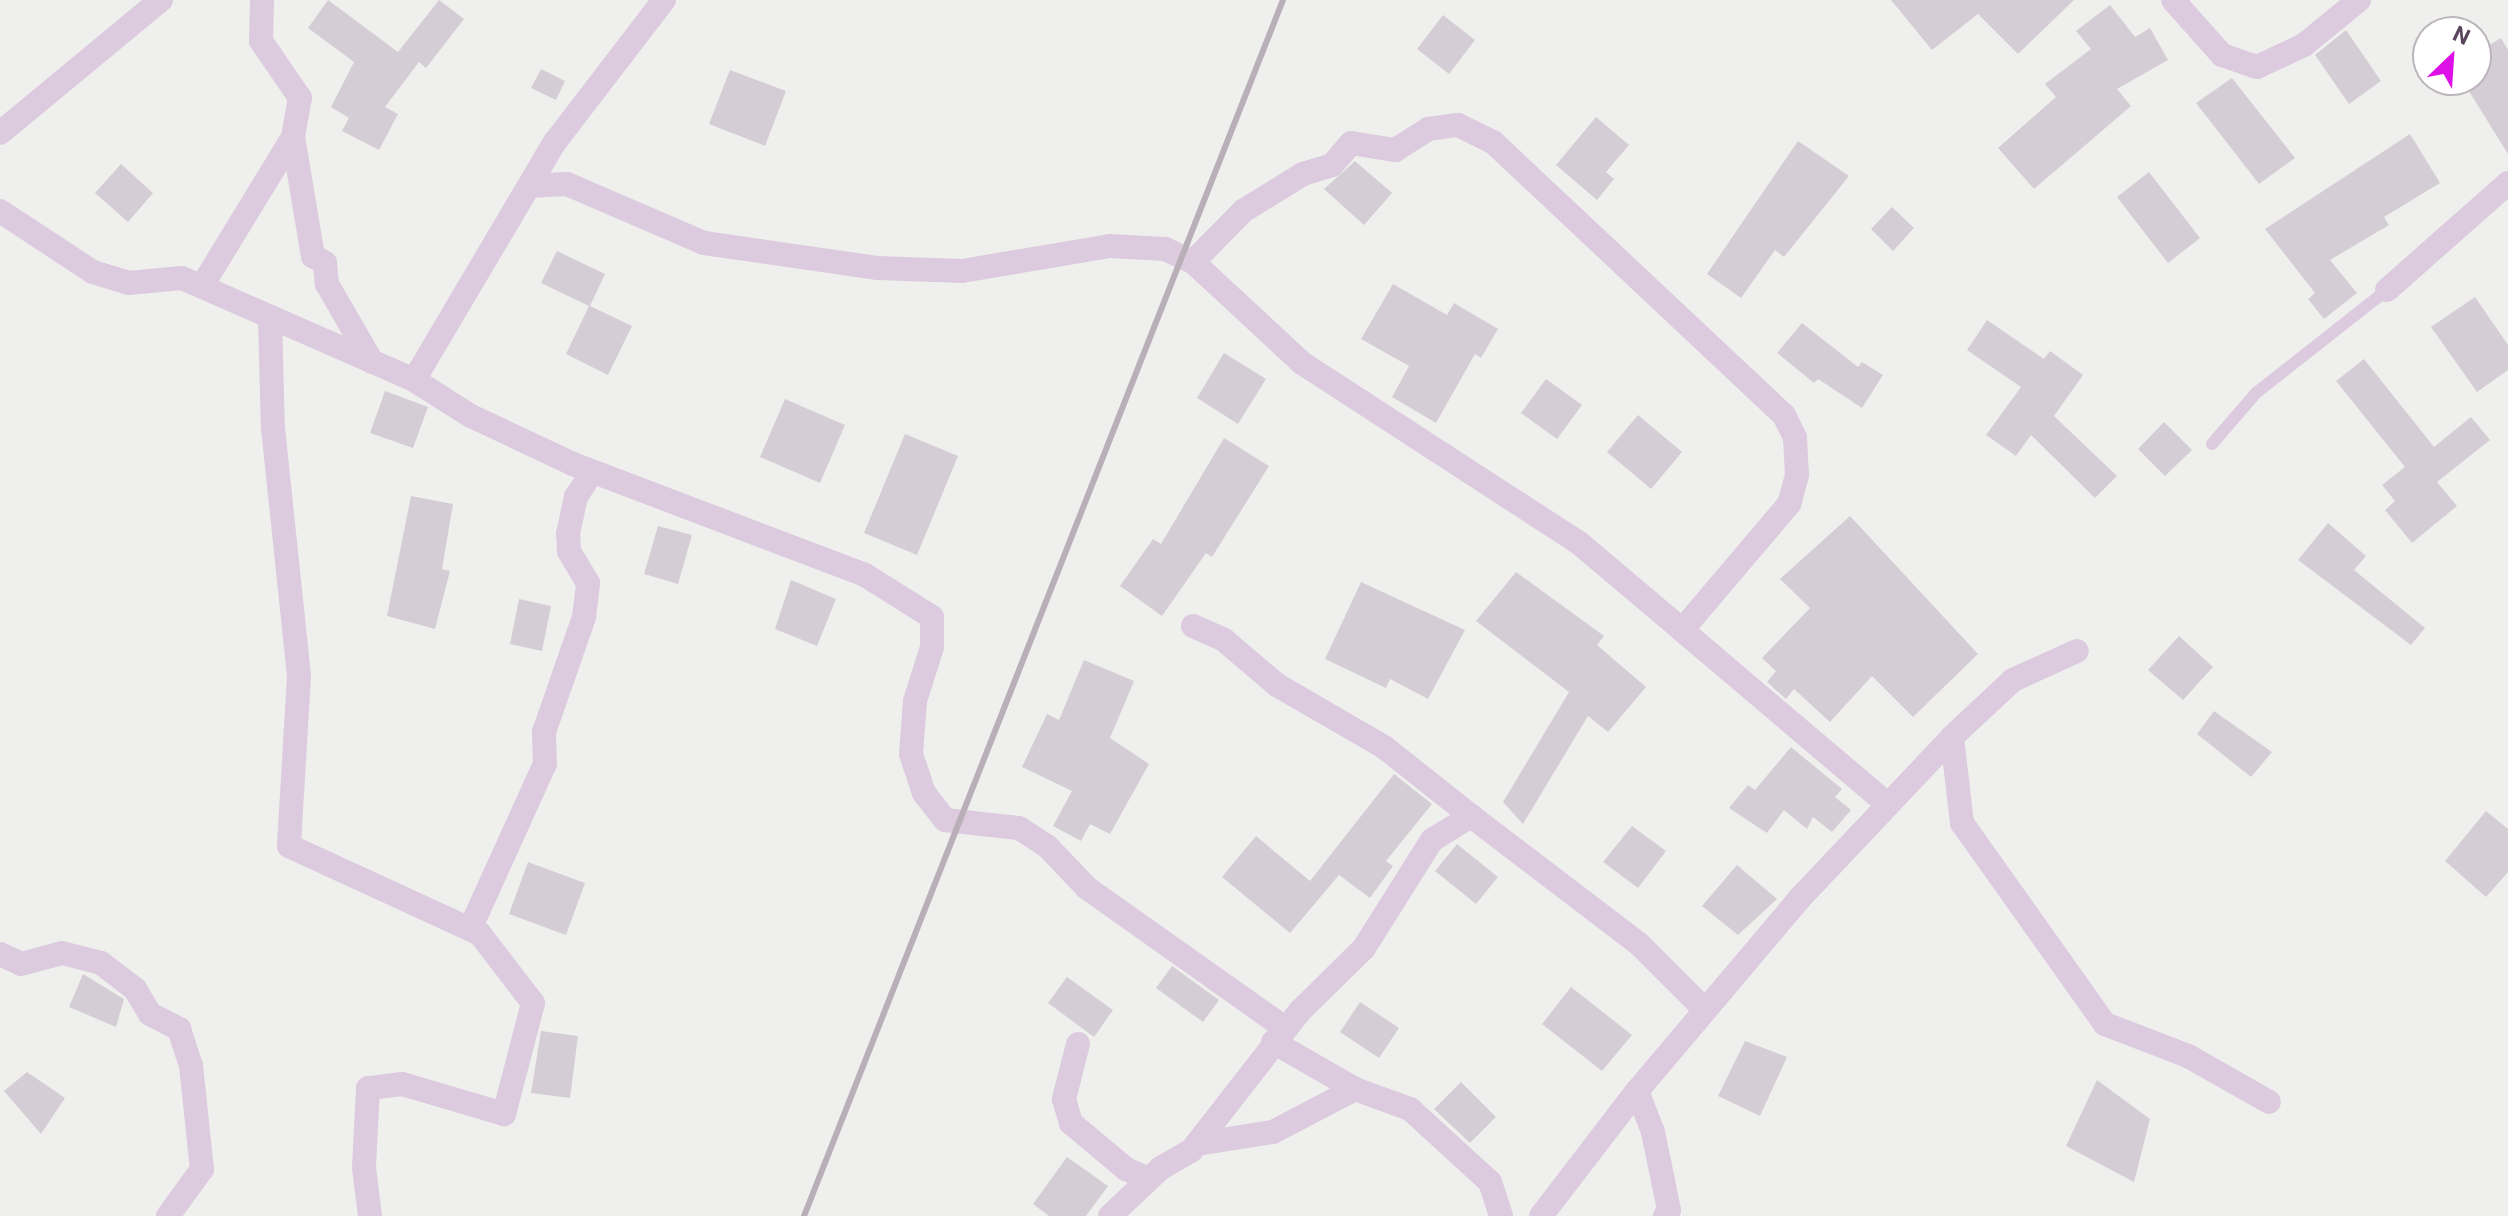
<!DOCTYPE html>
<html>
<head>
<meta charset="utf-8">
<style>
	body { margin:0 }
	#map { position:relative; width:2508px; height:1216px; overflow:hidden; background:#eff0ed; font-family:Roboto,sans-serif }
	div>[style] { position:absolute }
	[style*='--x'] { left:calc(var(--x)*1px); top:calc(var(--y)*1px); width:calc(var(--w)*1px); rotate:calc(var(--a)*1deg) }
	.building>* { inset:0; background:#d5cdd5 }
	.lane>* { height:12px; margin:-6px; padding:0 6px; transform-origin:6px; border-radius:6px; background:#dccbde }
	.street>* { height:24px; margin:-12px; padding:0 12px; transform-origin:12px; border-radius:12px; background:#dccbde }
	.rail>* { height:6px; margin:-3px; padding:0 3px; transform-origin:3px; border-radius:3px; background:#b8afb8 }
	span { translate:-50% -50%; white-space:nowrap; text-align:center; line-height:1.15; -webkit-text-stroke:8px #fff; paint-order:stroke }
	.north { position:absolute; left:2412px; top:16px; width:80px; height:80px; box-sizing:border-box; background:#fff; border:2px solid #bdb5be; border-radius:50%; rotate:25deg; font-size:22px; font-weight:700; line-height:32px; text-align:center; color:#59455c }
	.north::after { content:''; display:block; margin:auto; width:28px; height:36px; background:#dd11e7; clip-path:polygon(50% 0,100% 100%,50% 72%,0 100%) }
</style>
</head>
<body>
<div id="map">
	<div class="building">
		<div style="clip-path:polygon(328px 0,398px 52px,439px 0,464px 19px,426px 68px,419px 62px,385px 107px,398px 114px,379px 150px,342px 131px,349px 118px,331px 107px,354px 62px,308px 28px)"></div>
		<div style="clip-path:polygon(1891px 0,2074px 0,2018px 54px,1978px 14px,1932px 50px)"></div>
		<div style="clip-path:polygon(2110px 5px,2135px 37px,2150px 28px,2168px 60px,2117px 89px,2131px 106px,2034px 189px,1998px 148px,2056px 97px,2045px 84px,2091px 49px,2076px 31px)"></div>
		<div style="clip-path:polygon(1443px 15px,1475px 40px,1449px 74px,1417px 49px)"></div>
		<div style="clip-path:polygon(2346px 30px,2381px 81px,2349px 104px,2315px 55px)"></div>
		<div style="clip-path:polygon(2501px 38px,2508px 50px,2508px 154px,2462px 80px,2476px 80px,2476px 53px)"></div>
		<div style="clip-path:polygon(541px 69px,565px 81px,556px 100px,531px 88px)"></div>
		<div style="clip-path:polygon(730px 70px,786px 91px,765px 146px,709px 124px)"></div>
		<div style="clip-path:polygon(2232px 78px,2295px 158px,2259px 184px,2196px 103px)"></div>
		<div style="clip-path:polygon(1596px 117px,1629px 145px,1606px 172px,1614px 179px,1597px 200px,1556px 165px)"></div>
		<div style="clip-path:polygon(2410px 134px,2440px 183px,2384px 217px,2389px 225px,2330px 260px,2357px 293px,2324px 319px,2308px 299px,2315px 293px,2265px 229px)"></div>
		<div style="clip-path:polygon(1798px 141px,1849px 176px,1784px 257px,1775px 250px,1741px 298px,1707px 274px)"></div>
		<div style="clip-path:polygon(1355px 161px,1392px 193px,1364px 225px,1324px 189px)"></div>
		<div style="clip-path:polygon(121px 164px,153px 193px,128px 222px,95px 193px)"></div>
		<div style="clip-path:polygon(2149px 172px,2200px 238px,2168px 263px,2117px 197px)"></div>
		<div style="clip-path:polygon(1892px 207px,1914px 228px,1893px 251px,1871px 229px)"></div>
		<div style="clip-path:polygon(557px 251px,605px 274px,590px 306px,632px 326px,608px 375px,566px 354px,589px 306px,541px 283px)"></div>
		<div style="clip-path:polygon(1393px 284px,1447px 315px,1454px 303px,1498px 329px,1481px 358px,1475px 354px,1436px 423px,1392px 397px,1409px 366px,1361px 339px)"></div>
		<div style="clip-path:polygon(2475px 297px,2508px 345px,2508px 370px,2477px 392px,2431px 327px)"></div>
		<div style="clip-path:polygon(1987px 320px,2044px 359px,2050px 351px,2083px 375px,2054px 416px,2117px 476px,2095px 498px,2031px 435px,2016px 456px,1986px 435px,2021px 387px,1967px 350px)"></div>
		<div style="clip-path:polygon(1802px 323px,1858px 367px,1862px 362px,1883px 375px,1862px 408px,1818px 379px,1814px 383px,1777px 353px)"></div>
		<div style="clip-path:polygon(1224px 353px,1266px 379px,1238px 424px,1197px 398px)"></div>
		<div style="clip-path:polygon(2364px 359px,2434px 447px,2471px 417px,2490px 440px,2437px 482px,2457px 506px,2412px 543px,2385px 510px,2395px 501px,2382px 485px,2405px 467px,2336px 381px)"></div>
		<div style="clip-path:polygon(1546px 379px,1582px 405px,1557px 439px,1521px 413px)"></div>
		<div style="clip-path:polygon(385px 391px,428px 407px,413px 448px,370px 433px)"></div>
		<div style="clip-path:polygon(785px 399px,845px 425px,820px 483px,760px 457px)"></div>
		<div style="clip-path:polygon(1638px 415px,1682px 452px,1651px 489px,1607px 452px)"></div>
		<div style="clip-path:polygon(2164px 422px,2192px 450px,2165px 476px,2138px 449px)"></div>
		<div style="clip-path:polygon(905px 434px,958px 456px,917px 555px,864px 533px)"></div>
		<div style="clip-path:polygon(1224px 438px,1269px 466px,1212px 557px,1206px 553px,1162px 616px,1120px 586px,1153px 539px,1161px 544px)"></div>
		<div style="clip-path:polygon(411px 496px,453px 504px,442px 569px,450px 571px,435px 629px,387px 616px)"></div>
		<div style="clip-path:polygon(1850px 516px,1978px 654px,1913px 717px,1872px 676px,1830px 722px,1794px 689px,1786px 699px,1767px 682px,1776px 671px,1762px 658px,1810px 608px,1780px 579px)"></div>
		<div style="clip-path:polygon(2328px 523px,2366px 556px,2354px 570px,2425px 628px,2411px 645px,2298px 560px)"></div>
		<div style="clip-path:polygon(658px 526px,692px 535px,678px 584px,644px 574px)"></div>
		<div style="clip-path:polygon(1516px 572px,1604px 636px,1597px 645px,1646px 687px,1608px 732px,1588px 716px,1523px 824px,1503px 802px,1569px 692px,1476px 621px)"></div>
		<div style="clip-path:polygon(791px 580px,836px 599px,817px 646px,775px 629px)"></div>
		<div style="clip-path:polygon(1361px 582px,1465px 630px,1428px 699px,1390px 679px,1386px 688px,1325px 659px)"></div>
		<div style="clip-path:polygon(519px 599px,551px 606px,542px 651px,510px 644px)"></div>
		<div style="clip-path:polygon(2179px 636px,2213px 667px,2183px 700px,2148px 670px)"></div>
		<div style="clip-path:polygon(1084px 660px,1134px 681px,1110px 738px,1149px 764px,1110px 834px,1090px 824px,1081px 841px,1053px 826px,1072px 791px,1022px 767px,1047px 714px,1059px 720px)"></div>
		<div style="clip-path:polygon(2214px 711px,2272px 752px,2251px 777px,2197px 734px)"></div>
		<div style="clip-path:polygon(1791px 747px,1842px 789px,1835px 797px,1851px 810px,1832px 832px,1813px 817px,1807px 829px,1784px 810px,1767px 833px,1729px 808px,1748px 785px,1755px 790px)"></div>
		<div style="clip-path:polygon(1394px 774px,1432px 804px,1386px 861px,1393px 866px,1370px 898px,1339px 875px,1290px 933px,1222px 877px,1256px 836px,1310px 881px)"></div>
		<div style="clip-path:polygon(2486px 811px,2508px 829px,2508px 872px,2486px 897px,2445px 861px)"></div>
		<div style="clip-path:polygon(1632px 826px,1666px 851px,1638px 888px,1603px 862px)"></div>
		<div style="clip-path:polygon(1457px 844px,1498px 877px,1476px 904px,1435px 871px)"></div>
		<div style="clip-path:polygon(528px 862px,585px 883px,566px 935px,509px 914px)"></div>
		<div style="clip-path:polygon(1737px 865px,1777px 899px,1738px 935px,1702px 906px)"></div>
		<div style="clip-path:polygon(1172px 966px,1219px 1000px,1203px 1022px,1156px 988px)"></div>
		<div style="clip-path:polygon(83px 974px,124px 999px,116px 1027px,69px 1007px)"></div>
		<div style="clip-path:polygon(1067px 977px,1113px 1010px,1094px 1037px,1048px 1003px)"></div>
		<div style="clip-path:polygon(1571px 987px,1632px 1035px,1602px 1071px,1542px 1024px)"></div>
		<div style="clip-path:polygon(1360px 1002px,1399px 1028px,1379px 1058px,1340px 1032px)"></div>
		<div style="clip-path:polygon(541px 1031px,578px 1036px,570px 1098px,531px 1093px)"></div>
		<div style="clip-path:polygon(1745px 1041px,1787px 1057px,1760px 1116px,1718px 1096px)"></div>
		<div style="clip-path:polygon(27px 1072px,65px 1098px,41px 1134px,4px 1091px)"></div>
		<div style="clip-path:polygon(2097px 1080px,2150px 1119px,2134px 1182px,2066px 1146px)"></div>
		<div style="clip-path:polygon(1461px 1082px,1496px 1117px,1470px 1143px,1434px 1109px)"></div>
		<div style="clip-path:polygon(1067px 1157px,1108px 1186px,1086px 1216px,1049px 1216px,1033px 1204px)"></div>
	</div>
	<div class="lane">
		<div style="--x:2212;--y:444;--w:67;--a:-49.2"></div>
		<div style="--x:2256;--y:393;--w:167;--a:-38.2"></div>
	</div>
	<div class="street">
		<div style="--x:2173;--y:0;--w:74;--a:48.3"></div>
		<div style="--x:2222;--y:55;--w:37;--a:19"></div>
		<div style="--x:2257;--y:67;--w:52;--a:-25.1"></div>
		<div style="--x:2304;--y:45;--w:71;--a:-39.3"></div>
		<div style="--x:0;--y:133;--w:209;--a:-39.6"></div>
		<div style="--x:293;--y:137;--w:121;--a:80.5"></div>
		<div style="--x:313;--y:256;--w:14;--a:30"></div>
		<div style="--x:325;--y:263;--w:21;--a:85"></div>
		<div style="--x:327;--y:284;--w:90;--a:60"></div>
		<div style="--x:530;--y:186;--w:37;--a:-3"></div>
		<div style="--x:567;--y:184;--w:149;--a:23.3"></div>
		<div style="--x:704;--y:243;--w:176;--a:8.2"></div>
		<div style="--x:878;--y:268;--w:84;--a:2"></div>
		<div style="--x:962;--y:271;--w:150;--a:-9.6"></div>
		<div style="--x:1110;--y:246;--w:55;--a:3.1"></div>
		<div style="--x:1165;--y:249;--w:31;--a:25"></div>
		<div style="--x:1193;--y:262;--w:71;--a:-45.6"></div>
		<div style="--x:1243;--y:211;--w:70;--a:-31.7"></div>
		<div style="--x:1303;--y:174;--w:30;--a:-17"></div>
		<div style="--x:1332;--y:165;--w:29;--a:-49"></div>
		<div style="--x:1351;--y:143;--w:45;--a:9"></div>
		<div style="--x:1395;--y:150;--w:39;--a:-32"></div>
		<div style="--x:1428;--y:129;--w:30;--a:-8"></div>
		<div style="--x:1458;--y:125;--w:39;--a:26"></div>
		<div style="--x:1493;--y:142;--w:399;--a:43.2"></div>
		<div style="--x:1784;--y:415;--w:25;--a:64"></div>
		<div style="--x:1795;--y:438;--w:37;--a:87"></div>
		<div style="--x:1797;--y:475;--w:30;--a:105"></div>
		<div style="--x:1789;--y:504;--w:165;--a:130.3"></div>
		<div style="--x:1682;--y:630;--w:270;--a:40.3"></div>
		<div style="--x:0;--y:211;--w:111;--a:33.3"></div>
		<div style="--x:93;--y:272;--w:37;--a:17"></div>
		<div style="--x:128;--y:283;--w:54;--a:-5.3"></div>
		<div style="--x:182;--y:278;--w:253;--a:23.7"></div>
		<div style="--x:414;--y:380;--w:277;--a:-59.4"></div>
		<div style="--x:555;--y:142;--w:179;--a:-52.5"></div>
		<div style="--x:1193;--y:262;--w:149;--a:42.8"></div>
		<div style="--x:1302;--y:363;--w:329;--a:33"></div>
		<div style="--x:1578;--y:542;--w:136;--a:40.2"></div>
		<div style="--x:202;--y:286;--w:175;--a:-58.6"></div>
		<div style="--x:293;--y:137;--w:40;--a:-80"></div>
		<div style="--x:300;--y:98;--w:69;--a:-124.4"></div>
		<div style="--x:261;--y:41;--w:41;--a:-88.6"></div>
		<div style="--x:2387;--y:290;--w:162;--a:-41.5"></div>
		<div style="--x:270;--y:317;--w:111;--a:88.5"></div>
		<div style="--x:273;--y:428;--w:249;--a:84"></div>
		<div style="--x:299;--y:676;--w:170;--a:93.4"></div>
		<div style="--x:289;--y:846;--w:210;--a:24.7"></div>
		<div style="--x:480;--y:934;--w:87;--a:52.5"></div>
		<div style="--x:533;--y:1003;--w:115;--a:104.6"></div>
		<div style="--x:504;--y:1114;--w:106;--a:-163.6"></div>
		<div style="--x:402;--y:1084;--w:34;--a:173"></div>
		<div style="--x:368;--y:1088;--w:80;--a:92.9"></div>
		<div style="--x:364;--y:1168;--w:48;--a:82.9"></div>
		<div style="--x:414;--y:380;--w:67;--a:32.3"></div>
		<div style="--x:471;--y:416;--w:113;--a:25.2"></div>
		<div style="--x:573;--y:464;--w:312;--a:20.8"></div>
		<div style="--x:865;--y:575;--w:79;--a:32.1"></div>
		<div style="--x:932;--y:617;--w:30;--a:90"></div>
		<div style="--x:932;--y:647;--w:57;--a:107.5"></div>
		<div style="--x:915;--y:701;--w:53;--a:94.3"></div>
		<div style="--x:911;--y:754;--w:41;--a:71.6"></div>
		<div style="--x:924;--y:793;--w:34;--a:52"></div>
		<div style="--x:945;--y:820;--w:74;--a:6.2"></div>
		<div style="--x:1019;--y:828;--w:33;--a:33"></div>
		<div style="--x:1047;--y:846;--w:58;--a:46.4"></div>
		<div style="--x:1087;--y:888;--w:242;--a:35.3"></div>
		<div style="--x:1193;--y:626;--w:34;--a:24"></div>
		<div style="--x:1224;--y:640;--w:70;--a:40.3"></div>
		<div style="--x:1277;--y:685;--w:124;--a:30.1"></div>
		<div style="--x:1384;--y:747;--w:111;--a:38.4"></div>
		<div style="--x:1952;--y:737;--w:87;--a:83.4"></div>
		<div style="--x:1962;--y:823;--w:247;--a:54.6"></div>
		<div style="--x:2105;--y:1024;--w:89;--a:21.1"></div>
		<div style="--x:2188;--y:1056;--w:93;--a:29.6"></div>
		<div style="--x:470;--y:929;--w:181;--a:-65.6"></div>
		<div style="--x:545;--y:764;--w:32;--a:-92"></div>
		<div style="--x:544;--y:732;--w:122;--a:-70.8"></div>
		<div style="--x:584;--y:617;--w:34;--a:-83"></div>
		<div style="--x:588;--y:583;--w:37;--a:-121"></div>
		<div style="--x:569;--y:551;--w:17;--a:-93"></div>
		<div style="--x:568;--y:534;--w:38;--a:-78"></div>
		<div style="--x:576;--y:497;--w:30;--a:-57"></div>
		<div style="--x:0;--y:954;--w:23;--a:25"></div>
		<div style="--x:21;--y:964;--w:42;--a:-15"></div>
		<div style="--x:62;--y:953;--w:40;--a:14.4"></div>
		<div style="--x:101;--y:963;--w:43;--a:37.4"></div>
		<div style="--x:135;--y:989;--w:29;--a:59"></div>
		<div style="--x:150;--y:1014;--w:33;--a:27"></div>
		<div style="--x:179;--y:1029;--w:38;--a:72"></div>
		<div style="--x:191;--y:1065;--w:105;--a:84"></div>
		<div style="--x:202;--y:1169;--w:58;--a:125.9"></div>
		<div style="--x:1273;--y:1042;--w:95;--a:29.8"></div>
		<div style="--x:1078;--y:1044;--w:57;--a:104.3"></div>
		<div style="--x:1064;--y:1099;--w:25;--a:74"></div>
		<div style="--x:1071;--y:1123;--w:72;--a:39.9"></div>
		<div style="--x:1126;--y:1169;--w:24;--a:24"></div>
		<div style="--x:1197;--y:1144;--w:77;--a:-9"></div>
		<div style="--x:1273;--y:1132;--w:93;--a:-27.7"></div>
		<div style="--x:1355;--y:1089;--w:59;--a:20"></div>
		<div style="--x:1410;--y:1109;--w:108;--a:42.4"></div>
		<div style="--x:1490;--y:1182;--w:36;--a:72"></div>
		<div style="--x:1110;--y:1216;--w:70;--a:-43.3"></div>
		<div style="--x:1161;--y:1168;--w:34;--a:-30"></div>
		<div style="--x:1191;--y:1151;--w:177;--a:-52.1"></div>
		<div style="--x:1300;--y:1011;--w:90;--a:-44.5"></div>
		<div style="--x:1364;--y:948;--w:128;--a:-57.8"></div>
		<div style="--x:1432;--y:840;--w:46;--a:-31.6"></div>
		<div style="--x:1471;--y:816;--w:211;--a:37.3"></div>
		<div style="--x:1639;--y:944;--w:91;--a:45"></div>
		<div style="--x:1541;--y:1216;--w:158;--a:-52.5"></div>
		<div style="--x:1665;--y:1216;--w:7;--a:-56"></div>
		<div style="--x:1669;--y:1210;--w:80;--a:-101.6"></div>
		<div style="--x:1653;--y:1132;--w:44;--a:-111.3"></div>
		<div style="--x:1637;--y:1091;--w:253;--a:-49.8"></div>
		<div style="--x:1800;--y:898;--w:221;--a:-46.6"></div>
		<div style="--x:1952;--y:737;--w:83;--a:-43.1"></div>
		<div style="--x:2013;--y:680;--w:70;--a:-24.4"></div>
	</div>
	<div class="rail">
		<div style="--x:804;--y:1216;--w:1307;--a:-68.5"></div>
	</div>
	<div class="north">N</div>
</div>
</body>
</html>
